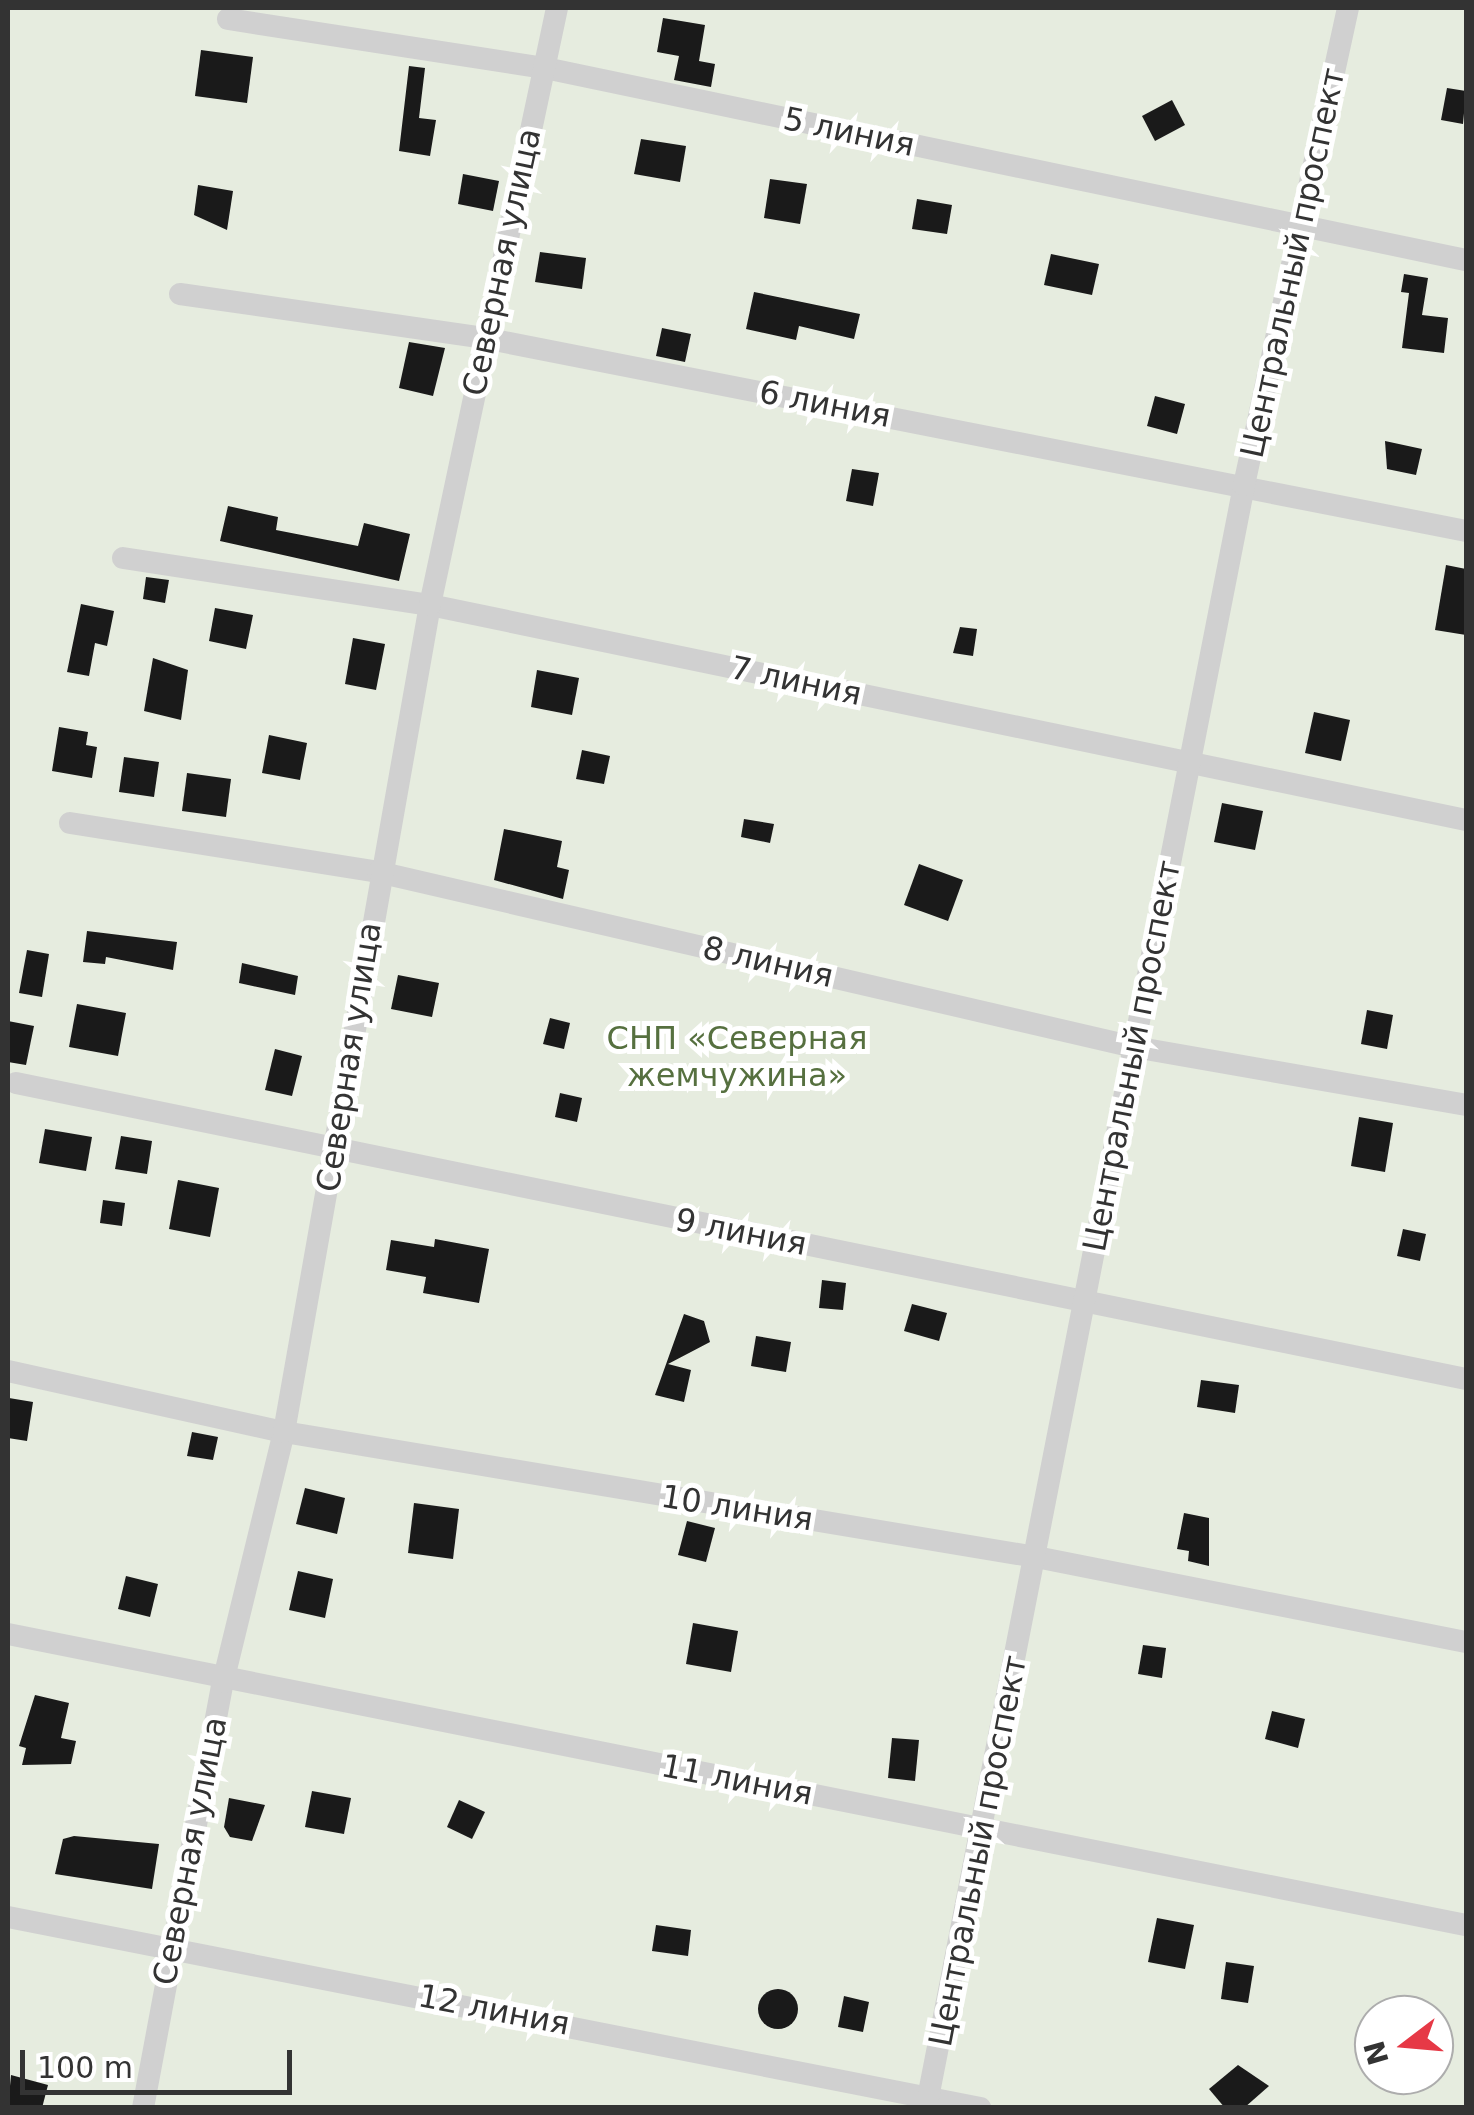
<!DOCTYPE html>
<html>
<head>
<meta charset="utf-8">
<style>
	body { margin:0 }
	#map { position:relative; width:1474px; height:2115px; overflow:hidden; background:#fff; font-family:"DejaVu Sans",sans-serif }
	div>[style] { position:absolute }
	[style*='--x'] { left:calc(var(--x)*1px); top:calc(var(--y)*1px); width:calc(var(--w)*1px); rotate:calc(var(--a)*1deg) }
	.green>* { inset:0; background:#e6ecdf }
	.building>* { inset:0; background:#1a1a1a }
	.round { border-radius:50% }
	.minor>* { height:22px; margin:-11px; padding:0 11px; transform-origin:11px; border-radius:11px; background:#d0d0d0 }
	span { translate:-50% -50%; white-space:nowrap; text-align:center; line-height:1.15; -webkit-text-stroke:10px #fff; paint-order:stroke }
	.street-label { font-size:32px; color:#333 }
	.park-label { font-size:32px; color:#56703f }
	.frame { position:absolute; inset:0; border:10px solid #333; pointer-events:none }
	.north { position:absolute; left:1354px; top:1995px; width:100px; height:100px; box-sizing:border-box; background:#fff; border:2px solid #adadad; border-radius:50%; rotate:254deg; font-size:28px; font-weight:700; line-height:40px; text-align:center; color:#333 }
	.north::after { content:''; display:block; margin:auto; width:35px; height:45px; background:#e63946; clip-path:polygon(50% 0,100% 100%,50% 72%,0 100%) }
	.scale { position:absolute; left:20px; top:2050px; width:272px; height:45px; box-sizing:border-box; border:5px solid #333; border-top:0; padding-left:12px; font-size:30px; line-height:35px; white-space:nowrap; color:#333; -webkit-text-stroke:8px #fff; paint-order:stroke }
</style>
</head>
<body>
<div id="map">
	<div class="green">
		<div style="clip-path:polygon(evenodd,8px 8px,1466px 8px,1466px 2107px,8px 2108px,8px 8px,1374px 2015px,1434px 2015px,1434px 2075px,1374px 2075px,1374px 2015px)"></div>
	</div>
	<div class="building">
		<div style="clip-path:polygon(663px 18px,705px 25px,699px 61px,715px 64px,711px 87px,674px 80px,679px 56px,657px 52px)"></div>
		<div style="clip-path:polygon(201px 50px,253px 57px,247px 103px,195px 96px)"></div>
		<div style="clip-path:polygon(409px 66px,425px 68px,419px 118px,436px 120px,430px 156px,399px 151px)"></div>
		<div style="clip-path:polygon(1447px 88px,1466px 91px,1463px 124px,1441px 120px)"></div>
		<div style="clip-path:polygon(1172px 100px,1185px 125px,1155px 141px,1142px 116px)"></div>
		<div style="clip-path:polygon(641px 139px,686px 146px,680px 182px,634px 174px)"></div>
		<div style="clip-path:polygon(463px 174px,499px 181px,493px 211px,458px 204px)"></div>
		<div style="clip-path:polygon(770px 179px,807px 184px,800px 224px,764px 218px)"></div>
		<div style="clip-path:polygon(198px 185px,233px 191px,227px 230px,194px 215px)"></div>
		<div style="clip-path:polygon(917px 199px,952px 205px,947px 234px,912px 229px)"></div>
		<div style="clip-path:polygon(540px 252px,586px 258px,582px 289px,535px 282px)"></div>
		<div style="clip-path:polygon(1051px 254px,1099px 264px,1092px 295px,1044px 285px)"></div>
		<div style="clip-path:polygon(1404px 274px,1428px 278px,1422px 315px,1448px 318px,1444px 353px,1402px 348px,1409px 293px,1401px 292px)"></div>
		<div style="clip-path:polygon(754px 292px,860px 314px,854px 339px,799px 326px,796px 340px,746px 329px)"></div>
		<div style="clip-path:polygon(662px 328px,691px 334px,685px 362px,656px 356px)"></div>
		<div style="clip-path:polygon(409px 342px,445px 348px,433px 396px,399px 388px)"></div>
		<div style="clip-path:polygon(1155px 396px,1185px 404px,1177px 434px,1147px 426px)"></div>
		<div style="clip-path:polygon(1385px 441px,1422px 449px,1416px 475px,1387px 469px)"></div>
		<div style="clip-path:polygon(852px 469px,879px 473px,873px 506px,846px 501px)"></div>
		<div style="clip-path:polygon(228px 506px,278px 517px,276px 530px,358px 546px,364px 523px,410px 534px,399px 581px,220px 541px)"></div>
		<div style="clip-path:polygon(1446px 565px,1466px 569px,1466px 635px,1435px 630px)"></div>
		<div style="clip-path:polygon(146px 577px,169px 580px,165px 603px,143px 599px)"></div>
		<div style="clip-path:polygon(81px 604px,114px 611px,107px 646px,95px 643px,89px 676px,67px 672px)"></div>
		<div style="clip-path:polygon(215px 608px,253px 615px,246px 649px,209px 641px)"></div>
		<div style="clip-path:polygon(960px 627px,977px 629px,973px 656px,953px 653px)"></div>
		<div style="clip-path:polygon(353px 638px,385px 644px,376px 690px,345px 684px)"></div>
		<div style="clip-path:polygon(153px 658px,188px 670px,181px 720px,144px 711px)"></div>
		<div style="clip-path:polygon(537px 670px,579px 678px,572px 715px,531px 707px)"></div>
		<div style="clip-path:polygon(1314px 712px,1350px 720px,1341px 761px,1305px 753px)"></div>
		<div style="clip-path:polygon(59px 727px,88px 732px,86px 745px,97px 747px,92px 778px,52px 771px)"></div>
		<div style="clip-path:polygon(269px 735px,307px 743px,300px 780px,262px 773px)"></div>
		<div style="clip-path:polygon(582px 750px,610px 756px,604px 784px,576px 779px)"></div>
		<div style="clip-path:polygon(124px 757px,159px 762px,154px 797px,119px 792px)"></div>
		<div style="clip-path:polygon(187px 773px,231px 779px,226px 817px,182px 811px)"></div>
		<div style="clip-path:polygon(1222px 803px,1263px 811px,1255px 850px,1214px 842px)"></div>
		<div style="clip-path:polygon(744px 819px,774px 824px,770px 843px,741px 837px)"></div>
		<div style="clip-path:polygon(504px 829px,562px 841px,557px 867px,569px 870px,563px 899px,494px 880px)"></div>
		<div style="clip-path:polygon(919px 864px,963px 880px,948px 921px,904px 905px)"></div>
		<div style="clip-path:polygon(87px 931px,177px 942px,173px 970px,106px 957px,105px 964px,83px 962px)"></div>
		<div style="clip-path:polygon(27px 950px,49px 954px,42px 997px,19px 993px)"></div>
		<div style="clip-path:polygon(242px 963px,298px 976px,295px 995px,239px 983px)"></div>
		<div style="clip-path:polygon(398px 975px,439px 983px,432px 1017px,391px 1009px)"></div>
		<div style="clip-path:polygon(77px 1004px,126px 1013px,118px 1056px,69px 1047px)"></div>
		<div style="clip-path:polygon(1367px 1010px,1393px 1015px,1387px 1049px,1361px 1044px)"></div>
		<div style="clip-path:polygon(550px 1018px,570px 1023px,564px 1049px,543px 1044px)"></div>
		<div style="clip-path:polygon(8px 1021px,34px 1026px,26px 1065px,8px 1062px)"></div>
		<div style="clip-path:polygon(275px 1049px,302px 1056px,292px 1096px,265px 1090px)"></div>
		<div style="clip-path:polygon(560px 1093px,582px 1098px,577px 1122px,555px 1117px)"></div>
		<div style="clip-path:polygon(1359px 1117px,1393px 1123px,1385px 1172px,1351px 1166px)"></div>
		<div style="clip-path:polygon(45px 1129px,92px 1137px,86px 1171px,39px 1163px)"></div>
		<div style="clip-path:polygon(121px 1136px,152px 1141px,147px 1174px,115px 1169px)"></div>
		<div style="clip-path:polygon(178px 1180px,219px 1188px,210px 1237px,169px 1229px)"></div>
		<div style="clip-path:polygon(103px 1200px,125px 1203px,122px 1226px,100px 1223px)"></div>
		<div style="clip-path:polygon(1403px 1229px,1426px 1234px,1420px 1261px,1397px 1256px)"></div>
		<div style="clip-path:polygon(435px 1239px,489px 1249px,479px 1303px,423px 1293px,426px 1277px,386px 1270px,391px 1240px,434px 1247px)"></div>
		<div style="clip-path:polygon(822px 1280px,846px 1283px,843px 1310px,819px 1308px)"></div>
		<div style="clip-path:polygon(912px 1304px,947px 1313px,939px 1341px,904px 1331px)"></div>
		<div style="clip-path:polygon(684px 1314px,704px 1321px,710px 1342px,668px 1364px,691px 1370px,684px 1402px,655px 1395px)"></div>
		<div style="clip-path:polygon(756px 1336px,791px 1342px,786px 1372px,751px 1366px)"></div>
		<div style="clip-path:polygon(1201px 1380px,1239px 1385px,1235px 1413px,1197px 1407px)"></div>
		<div style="clip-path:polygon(9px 1398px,33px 1402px,27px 1441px,8px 1438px)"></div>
		<div style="clip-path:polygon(192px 1432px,218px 1437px,213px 1460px,187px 1456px)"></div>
		<div style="clip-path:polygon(305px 1488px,345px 1498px,337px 1534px,296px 1524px)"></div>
		<div style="clip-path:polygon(414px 1503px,459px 1509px,453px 1559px,408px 1553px)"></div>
		<div style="clip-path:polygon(1184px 1513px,1209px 1518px,1209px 1566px,1188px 1561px,1189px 1551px,1177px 1549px)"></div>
		<div style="clip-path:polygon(687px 1521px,715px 1528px,706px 1562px,678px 1555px)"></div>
		<div style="clip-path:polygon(298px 1571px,333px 1579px,325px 1618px,289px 1610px)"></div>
		<div style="clip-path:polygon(126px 1576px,158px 1584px,150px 1617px,118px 1609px)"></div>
		<div style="clip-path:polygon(693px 1623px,738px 1631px,731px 1672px,686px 1664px)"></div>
		<div style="clip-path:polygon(1143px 1645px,1166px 1648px,1162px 1678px,1138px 1674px)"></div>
		<div style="clip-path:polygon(35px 1695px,69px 1703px,61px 1738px,76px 1741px,71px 1764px,22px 1765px,26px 1748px,19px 1746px)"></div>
		<div style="clip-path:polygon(1272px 1711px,1305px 1719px,1298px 1748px,1265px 1739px)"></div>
		<div style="clip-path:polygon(892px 1738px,919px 1740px,915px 1781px,888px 1778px)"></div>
		<div style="clip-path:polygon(312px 1791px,351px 1798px,344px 1834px,305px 1827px)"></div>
		<div style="clip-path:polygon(229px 1798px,265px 1805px,252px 1841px,230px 1837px,224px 1827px)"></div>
		<div style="clip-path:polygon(459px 1800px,485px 1812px,472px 1839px,447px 1827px)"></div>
		<div style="clip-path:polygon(74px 1836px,159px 1844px,152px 1889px,55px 1874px,63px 1839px)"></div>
		<div style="clip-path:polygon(1157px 1918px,1194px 1925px,1185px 1969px,1148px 1962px)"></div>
		<div style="clip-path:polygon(656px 1925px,691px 1930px,688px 1956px,652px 1951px)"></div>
		<div style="clip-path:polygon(1226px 1962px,1254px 1966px,1248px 2003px,1221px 1999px)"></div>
		<div class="round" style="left:758px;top:1989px;width:40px;height:40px"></div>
		<div style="clip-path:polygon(844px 1996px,869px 2002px,863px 2032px,838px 2027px)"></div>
		<div style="clip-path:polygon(1238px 2065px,1269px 2086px,1244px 2108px,1225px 2108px,1209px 2089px)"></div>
		<div style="clip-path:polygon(11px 2075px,48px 2085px,42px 2108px,8px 2108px)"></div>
	</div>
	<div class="minor">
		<div style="--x:228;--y:19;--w:321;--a:8.8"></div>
		<div style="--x:545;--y:68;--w:941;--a:11.78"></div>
		<div style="--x:180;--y:294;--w:307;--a:8.2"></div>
		<div style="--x:484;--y:338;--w:1001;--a:11.12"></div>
		<div style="--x:123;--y:558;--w:311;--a:8.7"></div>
		<div style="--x:430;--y:605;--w:1058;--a:11.72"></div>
		<div style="--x:70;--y:823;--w:312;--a:9"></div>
		<div style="--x:378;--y:872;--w:776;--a:13.03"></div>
		<div style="--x:1134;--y:1047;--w:337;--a:9.9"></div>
		<div style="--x:16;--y:1083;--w:1480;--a:11.54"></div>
		<div style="--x:8;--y:1371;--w:283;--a:12.5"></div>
		<div style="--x:284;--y:1432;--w:762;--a:9.44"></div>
		<div style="--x:1036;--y:1557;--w:438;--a:11.2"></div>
		<div style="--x:8;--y:1634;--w:1487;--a:11.29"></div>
		<div style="--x:8;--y:1917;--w:991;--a:11.12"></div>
		<div style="--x:143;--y:2108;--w:433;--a:-79.4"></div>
		<div style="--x:223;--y:1682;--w:257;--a:-76.3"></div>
		<div style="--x:284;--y:1432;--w:840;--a:-79.99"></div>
		<div style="--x:430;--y:605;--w:610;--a:-77.99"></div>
		<div style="--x:926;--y:2108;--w:1654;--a:-78.91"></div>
		<div style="--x:1244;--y:485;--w:488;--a:-77.7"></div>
	</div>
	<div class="street-label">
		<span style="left:849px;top:132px;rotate:12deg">5 линия</span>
		<span style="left:502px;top:262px;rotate:-78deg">Северная улица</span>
		<span style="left:1293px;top:263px;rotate:-78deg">Центральный проспект</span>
		<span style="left:825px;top:404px;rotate:11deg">6 линия</span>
		<span style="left:796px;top:681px;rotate:12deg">7 линия</span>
		<span style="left:768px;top:962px;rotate:13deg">8 линия</span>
		<span style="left:1132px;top:1056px;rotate:-79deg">Центральный проспект</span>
		<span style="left:349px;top:1057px;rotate:-81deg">Северная улица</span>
		<span style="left:741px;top:1232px;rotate:11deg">9 линия</span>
		<span style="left:737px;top:1508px;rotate:9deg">10 линия</span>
		<span style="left:737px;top:1780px;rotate:11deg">11 линия</span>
		<span style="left:190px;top:1851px;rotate:-79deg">Северная улица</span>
		<span style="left:978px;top:1851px;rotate:-79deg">Центральный проспект</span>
		<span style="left:494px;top:2010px;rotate:11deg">12 линия</span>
	</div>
	<div class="park-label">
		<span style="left:737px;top:1057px">СНП «Северная<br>жемчужина»</span>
	</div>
	<div class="frame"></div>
	<div class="north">N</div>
	<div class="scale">100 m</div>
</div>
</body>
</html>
